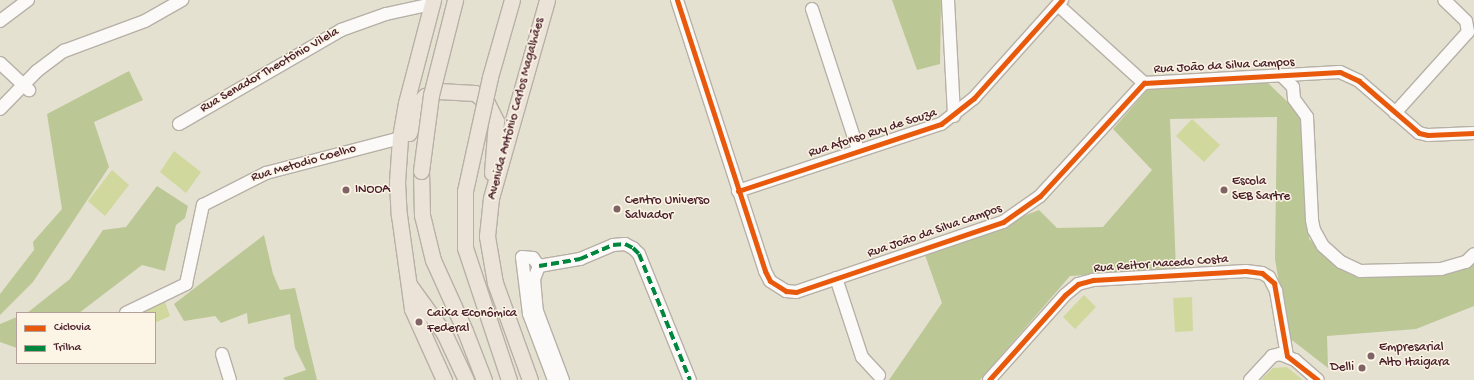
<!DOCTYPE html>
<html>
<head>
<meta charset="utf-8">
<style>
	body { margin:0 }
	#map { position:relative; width:1474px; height:380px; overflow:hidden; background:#e5e1d0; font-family:"Gochi Hand",sans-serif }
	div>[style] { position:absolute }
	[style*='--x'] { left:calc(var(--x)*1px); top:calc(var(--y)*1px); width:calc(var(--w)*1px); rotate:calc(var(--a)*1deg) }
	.green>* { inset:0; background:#d1d89d }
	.forest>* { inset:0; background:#bbc795 }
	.roads { filter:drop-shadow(1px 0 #b7b0a7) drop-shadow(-1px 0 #b7b0a7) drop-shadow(0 1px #b7b0a7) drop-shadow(0 -1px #b7b0a7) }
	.minor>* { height:12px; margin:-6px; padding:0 6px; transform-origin:6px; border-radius:6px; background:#fbfaf8 }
	.major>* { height:15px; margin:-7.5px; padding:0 7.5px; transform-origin:7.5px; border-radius:7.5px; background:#ebe3d8 }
	.bridges { filter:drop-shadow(1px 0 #b7b0a7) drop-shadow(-1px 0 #b7b0a7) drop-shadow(0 1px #b7b0a7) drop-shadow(0 -1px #b7b0a7) }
	.major-bridge>* { height:15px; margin:-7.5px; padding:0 7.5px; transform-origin:7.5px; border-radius:7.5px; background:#ebe3d8 }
	.quiet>* { height:4px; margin-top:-2px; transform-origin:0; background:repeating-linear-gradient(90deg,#00873e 0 8px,transparent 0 12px) }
	.cycleway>* { height:5px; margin:-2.5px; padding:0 2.5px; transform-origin:2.5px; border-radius:2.5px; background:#e8590c }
	.dots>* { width:11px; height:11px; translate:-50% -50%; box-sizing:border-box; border:2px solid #fcf5e5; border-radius:50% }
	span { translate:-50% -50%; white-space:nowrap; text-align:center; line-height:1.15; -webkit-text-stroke:3px #fcf5e5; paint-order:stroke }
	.street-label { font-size:13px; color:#4a1f2b }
	.poi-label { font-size:13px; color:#4a1f2b }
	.left { translate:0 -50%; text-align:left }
	.right { translate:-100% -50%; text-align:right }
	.legend { position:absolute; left:16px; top:312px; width:140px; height:52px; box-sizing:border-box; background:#fcf5e5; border:1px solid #b59f9b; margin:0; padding:5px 7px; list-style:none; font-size:12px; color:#4a1f2b }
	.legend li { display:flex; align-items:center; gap:8px; height:20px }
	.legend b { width:20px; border:1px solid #b59f9b }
</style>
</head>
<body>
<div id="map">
	<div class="green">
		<div style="clip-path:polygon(1192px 119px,1220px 145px,1204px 162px,1176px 136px)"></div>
		<div style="clip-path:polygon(174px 151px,201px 172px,186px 193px,160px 172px)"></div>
		<div style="clip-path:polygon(112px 170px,129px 185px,105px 216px,88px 201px)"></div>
		<div style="clip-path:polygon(1084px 295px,1096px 307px,1075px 329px,1063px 317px)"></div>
		<div style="clip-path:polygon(1192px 297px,1193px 331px,1175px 332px,1173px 298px)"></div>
		<div style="clip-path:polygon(164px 299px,170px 316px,155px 323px,155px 313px,135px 313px)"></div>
		<div style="clip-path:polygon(1287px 367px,1303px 380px,1261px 380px,1273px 368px)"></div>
	</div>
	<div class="forest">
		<div style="clip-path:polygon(892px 0,941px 0,940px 64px,917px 70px)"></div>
		<div style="clip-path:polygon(129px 71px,143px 100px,94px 122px,109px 167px,33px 282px,0 315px,0 294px,34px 250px,33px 242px,62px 209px,47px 114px)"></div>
		<div style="clip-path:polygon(1266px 81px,1298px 112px,1304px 124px,1309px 239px,1351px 275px,1456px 272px,1474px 261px,1474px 306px,1416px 329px,1327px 336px,1328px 368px,1288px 337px,1275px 259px,1277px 117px,1170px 119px,1176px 269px,1070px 276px,980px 380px,889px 380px,942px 303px,925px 255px,1039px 210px,1057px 228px,1103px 227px,1152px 170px,1113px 129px,1150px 87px)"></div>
		<div style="clip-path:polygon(157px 186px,188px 206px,185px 218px,176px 225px,165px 271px,142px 265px,79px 313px,27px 313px,70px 279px,103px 230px,126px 227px)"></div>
		<div style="clip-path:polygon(264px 235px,273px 274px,280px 290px,295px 288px,317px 380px,285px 380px,283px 378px,306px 370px,295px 348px,290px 314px,248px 324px,247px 313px,221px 323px,215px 316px,184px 321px,174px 304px)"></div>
		<div style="clip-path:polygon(17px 317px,17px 348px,0 342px,0 324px)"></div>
	</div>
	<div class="roads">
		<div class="minor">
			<div style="--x:677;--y:0;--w:285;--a:72"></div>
			<div style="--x:765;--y:271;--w:11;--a:63"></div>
			<div style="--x:770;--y:281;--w:19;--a:32"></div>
			<div style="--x:786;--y:291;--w:10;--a:6"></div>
			<div style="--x:796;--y:292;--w:219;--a:-18.7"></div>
			<div style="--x:1003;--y:222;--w:45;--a:-35.1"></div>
			<div style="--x:1040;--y:196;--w:154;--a:-47.4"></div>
			<div style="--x:1144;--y:83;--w:196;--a:-3.2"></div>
			<div style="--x:1340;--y:72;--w:21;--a:25"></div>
			<div style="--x:1359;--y:81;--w:79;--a:40.9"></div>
			<div style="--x:1419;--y:133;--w:9;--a:13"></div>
			<div style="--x:1428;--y:135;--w:46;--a:-2.5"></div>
			<div style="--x:948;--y:0;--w:116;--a:87"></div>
			<div style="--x:1058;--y:5;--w:116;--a:42.2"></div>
			<div style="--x:812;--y:9;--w:148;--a:71.9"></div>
			<div style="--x:0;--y:21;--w:35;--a:-37"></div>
			<div style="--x:0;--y:63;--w:40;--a:43"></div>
			<div style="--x:1281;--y:75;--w:17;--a:45"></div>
			<div style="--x:1293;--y:87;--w:12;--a:85"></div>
			<div style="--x:1294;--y:99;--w:22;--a:54"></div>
			<div style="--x:1307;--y:117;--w:103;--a:87.2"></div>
			<div style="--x:1312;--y:220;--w:10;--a:79"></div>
			<div style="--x:1314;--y:230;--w:18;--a:61"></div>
			<div style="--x:1323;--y:246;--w:24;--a:42"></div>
			<div style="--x:1341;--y:262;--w:21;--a:25"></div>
			<div style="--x:1360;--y:271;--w:81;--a:-1.4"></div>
			<div style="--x:1441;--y:269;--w:26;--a:-16"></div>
			<div style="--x:1466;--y:262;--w:11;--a:-45"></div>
			<div style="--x:0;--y:109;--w:53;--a:-45.8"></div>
			<div style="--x:37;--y:71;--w:34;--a:-37"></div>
			<div style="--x:64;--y:51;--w:86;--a:-20.3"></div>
			<div style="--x:145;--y:21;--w:43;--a:-29.6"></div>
			<div style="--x:1395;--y:113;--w:109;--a:-48"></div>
			<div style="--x:1468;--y:32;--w:11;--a:-100"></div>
			<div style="--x:1466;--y:21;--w:30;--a:-136"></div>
			<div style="--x:179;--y:124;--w:187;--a:-30.1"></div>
			<div style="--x:341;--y:30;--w:48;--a:-19.6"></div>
			<div style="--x:386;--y:14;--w:47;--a:-12.3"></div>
			<div style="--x:738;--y:191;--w:214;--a:-18.3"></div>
			<div style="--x:941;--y:124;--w:42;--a:-38.2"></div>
			<div style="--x:974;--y:98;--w:132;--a:-48.1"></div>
			<div style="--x:539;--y:266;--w:42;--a:-9.7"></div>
			<div style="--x:580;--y:259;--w:36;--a:-23"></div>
			<div style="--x:613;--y:245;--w:12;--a:-5"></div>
			<div style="--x:625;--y:244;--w:9;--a:27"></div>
			<div style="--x:633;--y:248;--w:8;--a:45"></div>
			<div style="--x:639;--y:254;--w:136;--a:68"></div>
			<div style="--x:836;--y:278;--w:83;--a:71.8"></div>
			<div style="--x:862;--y:357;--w:25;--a:47"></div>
			<div style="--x:126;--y:313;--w:67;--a:-25.8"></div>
			<div style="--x:186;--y:284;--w:81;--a:-77.9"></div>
			<div style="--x:203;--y:205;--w:71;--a:-26.9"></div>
			<div style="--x:266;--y:173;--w:138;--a:-14.6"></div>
			<div style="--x:222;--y:354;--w:27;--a:73"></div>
			<div style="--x:554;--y:380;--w:71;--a:-110.7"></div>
			<div style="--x:529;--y:314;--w:57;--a:-97"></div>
			<div style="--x:522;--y:257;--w:11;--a:5"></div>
			<div style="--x:533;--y:258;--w:10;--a:53"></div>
			<div style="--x:539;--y:266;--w:14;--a:111"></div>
			<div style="--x:534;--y:279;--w:32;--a:85"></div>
			<div style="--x:537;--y:311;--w:74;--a:69.4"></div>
			<div style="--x:989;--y:380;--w:114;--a:-48.2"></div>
			<div style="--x:1065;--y:295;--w:17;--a:-40"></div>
			<div style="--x:1078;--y:284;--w:16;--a:-15"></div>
			<div style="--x:1093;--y:280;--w:153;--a:-3.4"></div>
			<div style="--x:1246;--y:271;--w:16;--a:7"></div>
			<div style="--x:1262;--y:273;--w:8;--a:30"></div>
			<div style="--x:1269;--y:277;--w:16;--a:63"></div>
			<div style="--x:1276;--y:291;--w:66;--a:80.4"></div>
			<div style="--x:1250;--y:380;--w:33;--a:-47"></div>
			<div style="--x:1272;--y:356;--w:8;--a:-14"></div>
			<div style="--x:1280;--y:354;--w:16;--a:22"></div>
			<div style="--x:1295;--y:360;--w:30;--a:41"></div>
		</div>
		<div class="major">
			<div style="--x:433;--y:0;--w:106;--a:104.7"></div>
			<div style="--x:406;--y:103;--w:36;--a:100"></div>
			<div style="--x:400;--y:138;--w:44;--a:93.9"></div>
			<div style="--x:397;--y:182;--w:33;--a:87"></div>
			<div style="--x:399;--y:215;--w:95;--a:82.1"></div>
			<div style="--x:412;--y:309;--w:78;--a:65.7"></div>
			<div style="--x:409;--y:133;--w:33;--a:-72"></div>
			<div style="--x:419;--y:102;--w:8;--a:-45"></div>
			<div style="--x:425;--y:96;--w:14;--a:-21"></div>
			<div style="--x:438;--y:91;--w:37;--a:3"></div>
			<div style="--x:475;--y:93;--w:16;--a:40"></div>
			<div style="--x:487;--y:103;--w:20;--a:63"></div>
			<div style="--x:496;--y:121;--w:52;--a:94.4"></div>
			<div style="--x:421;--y:171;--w:44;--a:88.7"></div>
			<div style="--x:422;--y:215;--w:46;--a:76.3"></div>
			<div style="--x:433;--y:260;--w:78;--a:65.7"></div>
			<div style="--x:465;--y:331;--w:53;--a:68.8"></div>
			<div style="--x:410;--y:286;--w:58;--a:54.1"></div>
			<div style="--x:444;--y:333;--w:52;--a:64.9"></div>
			<div style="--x:530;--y:380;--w:103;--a:-109.8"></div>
			<div style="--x:495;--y:283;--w:48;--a:-99.7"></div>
			<div style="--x:487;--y:236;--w:38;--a:-84"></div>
			<div style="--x:491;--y:198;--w:206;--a:-74.2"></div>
		</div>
	</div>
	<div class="bridges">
		<div class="major-bridge">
			<div style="--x:421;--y:171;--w:77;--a:-82.5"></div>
			<div style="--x:431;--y:95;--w:98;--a:-75.8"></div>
			<div style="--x:509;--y:380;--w:139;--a:-108.4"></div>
			<div style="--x:465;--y:248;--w:57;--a:-90"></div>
			<div style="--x:465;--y:191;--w:117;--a:-77.6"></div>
			<div style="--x:490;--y:77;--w:80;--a:-74.1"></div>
		</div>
	</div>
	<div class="quiet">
		<div style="--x:539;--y:266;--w:42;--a:-9.7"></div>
		<div style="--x:580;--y:259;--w:36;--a:-23"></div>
		<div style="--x:613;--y:245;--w:12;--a:-5"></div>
		<div style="--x:625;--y:244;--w:9;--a:27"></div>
		<div style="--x:633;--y:248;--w:8;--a:45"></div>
		<div style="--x:639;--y:254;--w:136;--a:68"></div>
	</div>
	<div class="cycleway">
		<div style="--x:677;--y:0;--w:285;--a:72"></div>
		<div style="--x:765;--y:271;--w:11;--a:63"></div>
		<div style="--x:770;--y:281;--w:19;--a:32"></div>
		<div style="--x:786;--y:291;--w:10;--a:6"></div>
		<div style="--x:796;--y:292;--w:219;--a:-18.7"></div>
		<div style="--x:1003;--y:222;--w:45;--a:-35.1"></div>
		<div style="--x:1040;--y:196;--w:154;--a:-47.4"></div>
		<div style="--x:1144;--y:83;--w:196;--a:-3.2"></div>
		<div style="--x:1340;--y:72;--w:21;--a:25"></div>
		<div style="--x:1359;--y:81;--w:79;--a:40.9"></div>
		<div style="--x:1419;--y:133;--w:9;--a:13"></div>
		<div style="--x:1428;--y:135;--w:46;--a:-2.5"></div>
		<div style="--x:738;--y:191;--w:214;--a:-18.3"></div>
		<div style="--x:941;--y:124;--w:42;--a:-38.2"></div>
		<div style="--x:974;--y:98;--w:132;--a:-48.1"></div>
		<div style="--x:989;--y:380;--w:114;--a:-48.2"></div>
		<div style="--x:1065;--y:295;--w:17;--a:-40"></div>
		<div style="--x:1078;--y:284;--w:16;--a:-15"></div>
		<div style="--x:1093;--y:280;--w:153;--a:-3.4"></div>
		<div style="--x:1246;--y:271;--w:16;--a:7"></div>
		<div style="--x:1262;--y:273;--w:16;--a:40"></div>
		<div style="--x:1274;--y:283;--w:74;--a:79.9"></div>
		<div style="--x:1287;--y:356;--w:39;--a:38"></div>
	</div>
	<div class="dots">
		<div style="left:346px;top:190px;background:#806365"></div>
		<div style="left:1224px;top:190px;background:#806365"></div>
		<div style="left:617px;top:209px;background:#806365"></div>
		<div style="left:419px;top:322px;background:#806365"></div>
		<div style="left:1371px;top:356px;background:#806365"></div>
		<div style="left:1362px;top:368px;background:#806365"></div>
	</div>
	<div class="street-label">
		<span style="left:1224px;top:67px;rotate:-3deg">Rua João da Silva Campos</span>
		<span style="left:270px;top:71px;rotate:-30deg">Rua Senador Theotônio Vilela</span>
		<span style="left:517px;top:109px;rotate:-75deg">Avenida Antônio Carlos Magalhães</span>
		<span style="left:873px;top:134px;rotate:-18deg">Rua Afonso Ruy de Souza</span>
		<span style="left:304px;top:164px;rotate:-16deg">Rua Metodio Coelho</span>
		<span style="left:935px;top:232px;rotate:-19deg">Rua João da Silva Campos</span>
		<span style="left:1161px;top:265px;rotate:-4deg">Rua Reitor Macedo Costa</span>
	</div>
	<div class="poi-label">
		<span class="left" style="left:1232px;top:190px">Escola<br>SEB Sartre</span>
		<span class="left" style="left:355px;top:190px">INOOA</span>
		<span class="left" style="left:625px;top:209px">Centro Universo<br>Salvador</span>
		<span class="left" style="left:427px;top:322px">Caixa Econômica<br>Federal</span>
		<span class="left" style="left:1379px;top:356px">Empresarial<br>Alto Itaigara</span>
		<span class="right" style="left:1354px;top:368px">Delli</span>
	</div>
	<ul class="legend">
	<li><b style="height:5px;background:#e8590c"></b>Ciclovia</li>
	<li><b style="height:5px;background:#00873e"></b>Trilha</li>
	</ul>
</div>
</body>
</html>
